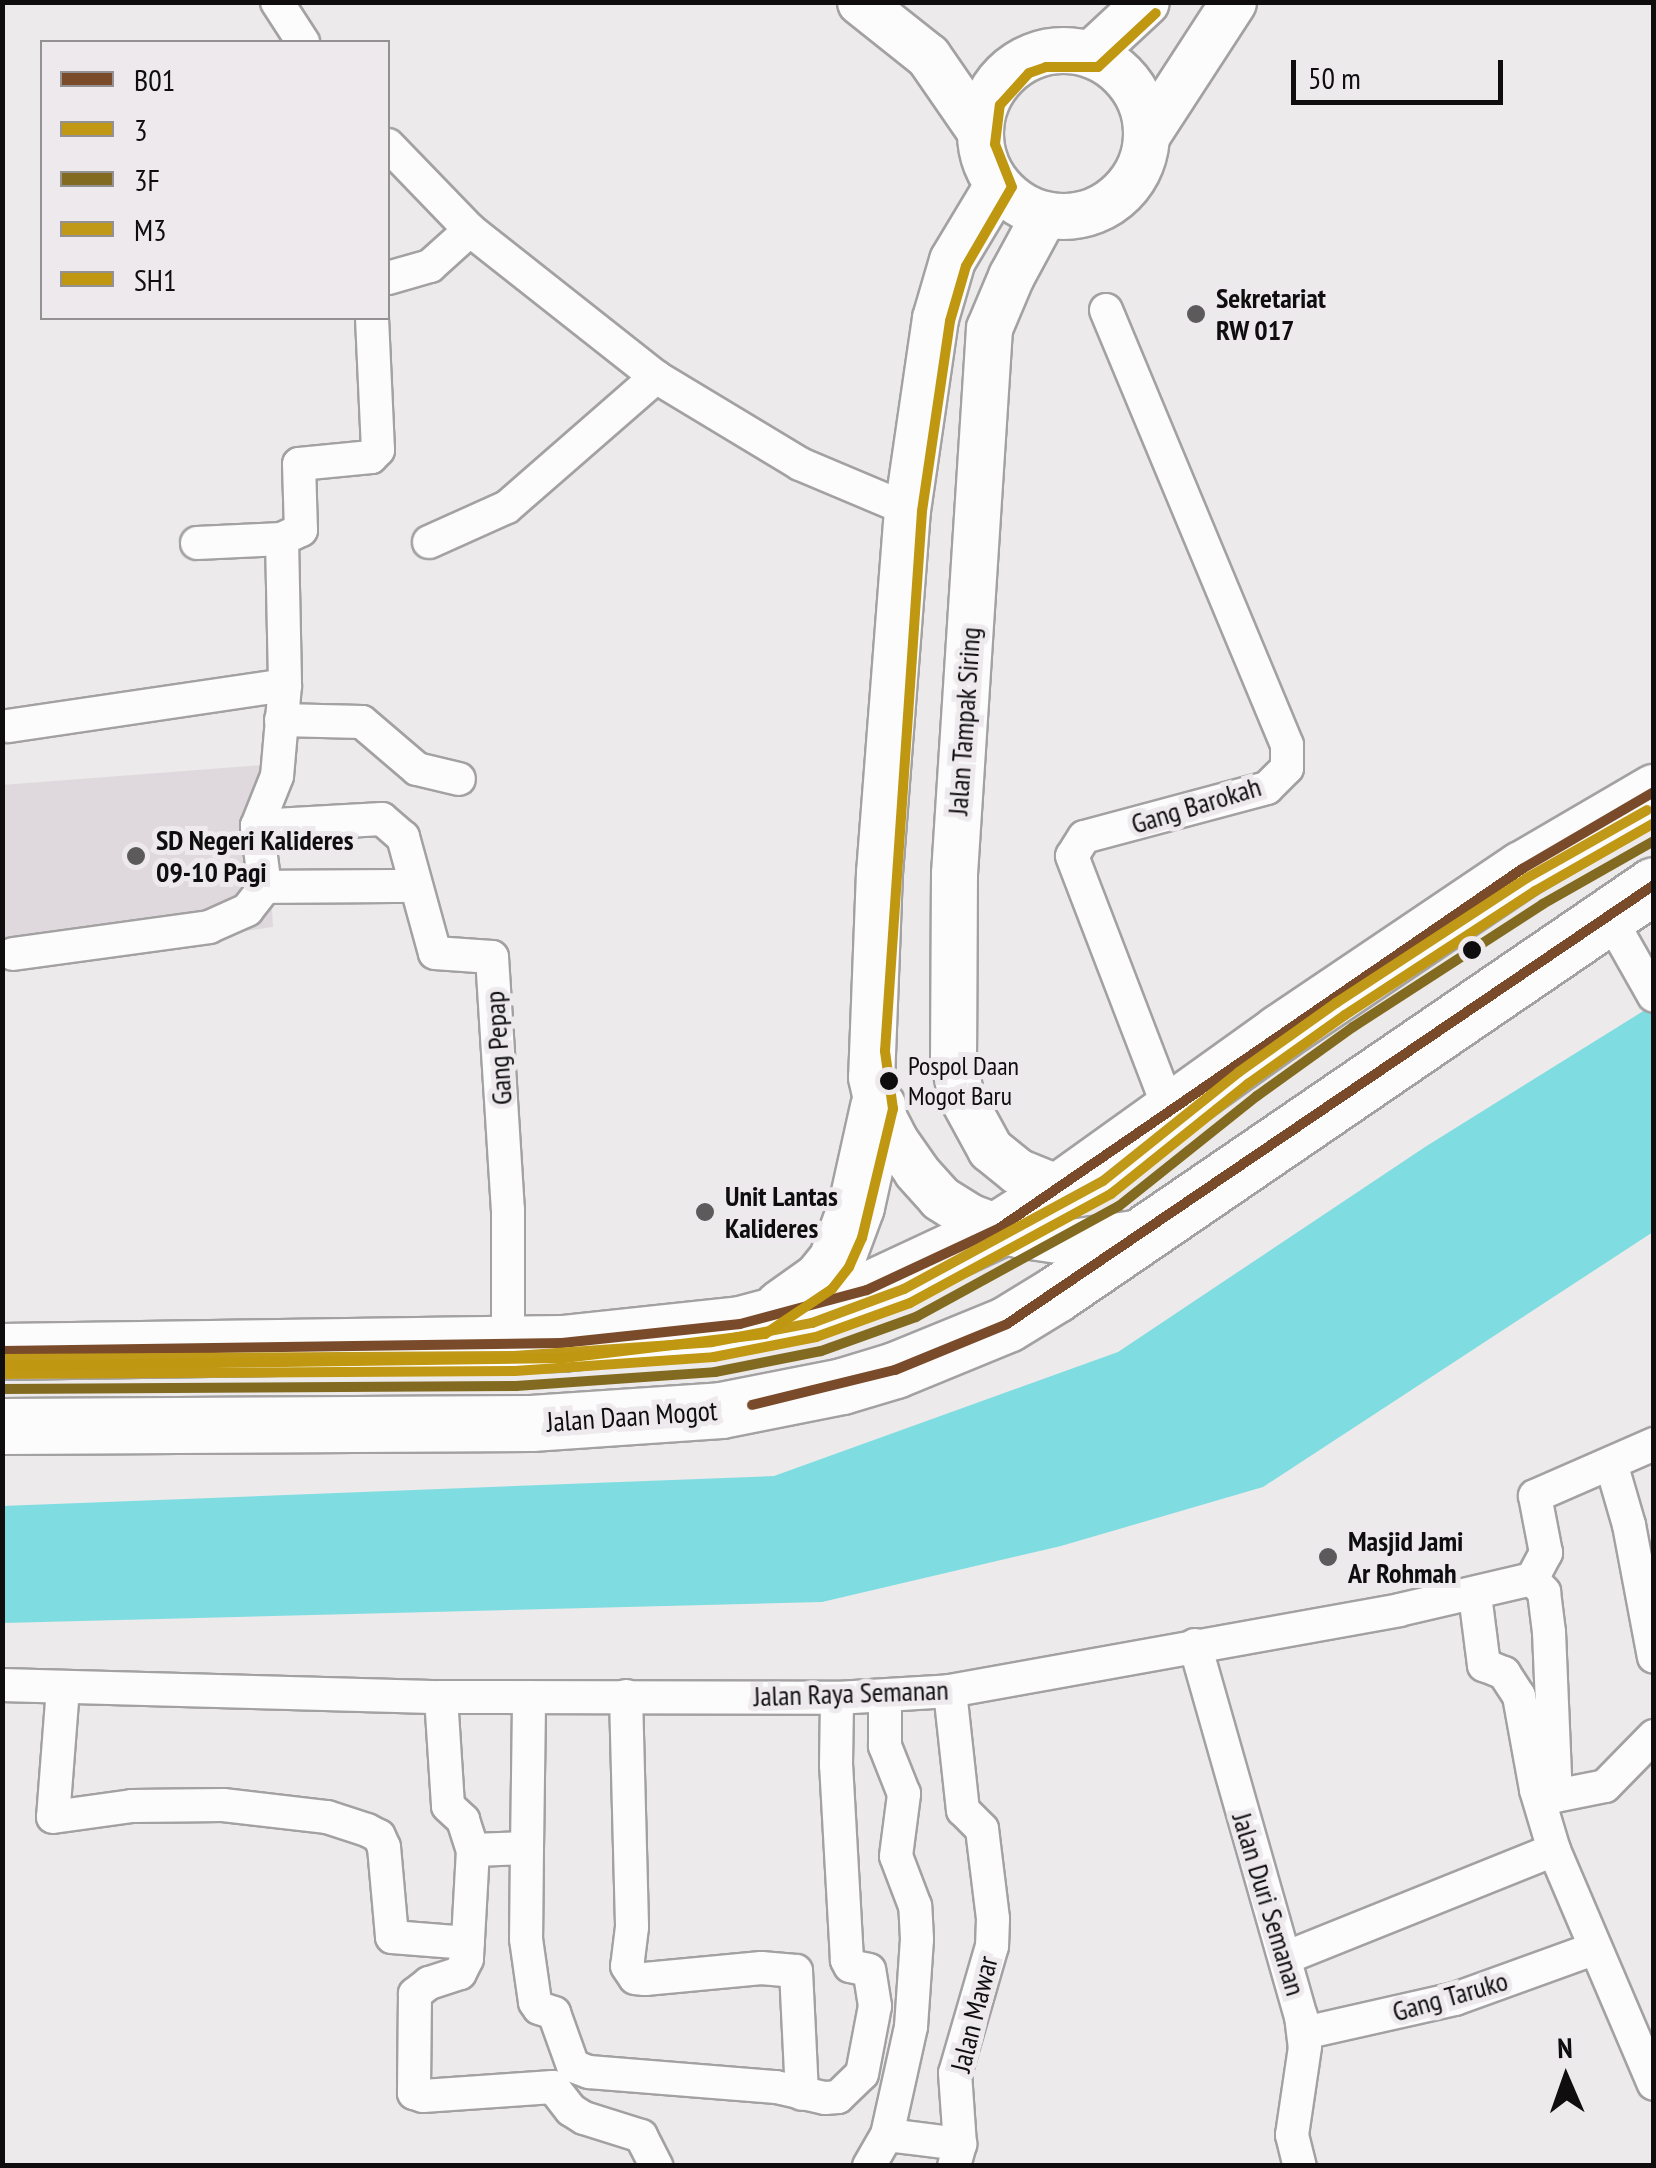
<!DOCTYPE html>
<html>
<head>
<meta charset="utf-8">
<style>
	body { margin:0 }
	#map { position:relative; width:1656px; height:2168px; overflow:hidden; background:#eceaeb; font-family:"PT Sans Narrow",sans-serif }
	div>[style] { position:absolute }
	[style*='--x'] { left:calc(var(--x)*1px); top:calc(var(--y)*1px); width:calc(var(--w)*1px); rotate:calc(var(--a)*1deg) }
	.built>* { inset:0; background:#dfd9dd }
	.water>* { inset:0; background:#7fdde1 }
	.roads { filter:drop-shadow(2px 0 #a3a1a2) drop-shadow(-2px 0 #a3a1a2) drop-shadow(0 2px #a3a1a2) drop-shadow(0 -2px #a3a1a2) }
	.minor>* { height:32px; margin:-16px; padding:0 16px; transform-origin:16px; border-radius:16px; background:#fcfcfc }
	.secondary>* { height:45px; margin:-22.5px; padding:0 22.5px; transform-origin:22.5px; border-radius:22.5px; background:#fcfcfc }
	.secondary>.ring { margin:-22.5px; padding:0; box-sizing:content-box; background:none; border:45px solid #fcfcfc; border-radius:50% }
	.trunk>* { height:55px; margin:-27.5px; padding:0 27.5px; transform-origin:27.5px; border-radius:27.5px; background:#fcfcfc }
	.bus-1>* { height:10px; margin:-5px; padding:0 5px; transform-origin:5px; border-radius:5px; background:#7a4b2a }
	.bus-2>* { height:10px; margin:-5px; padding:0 5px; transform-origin:5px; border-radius:5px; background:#c09813 }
	.bus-3>* { height:10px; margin:-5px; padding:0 5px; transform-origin:5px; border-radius:5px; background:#826a20 }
	.bus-4>* { height:10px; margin:-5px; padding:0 5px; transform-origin:5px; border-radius:5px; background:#c19918 }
	.bus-5>* { height:10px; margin:-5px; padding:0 5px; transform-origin:5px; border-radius:5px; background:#c09710 }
	.dots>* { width:28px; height:28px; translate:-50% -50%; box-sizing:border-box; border:5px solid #ede9ec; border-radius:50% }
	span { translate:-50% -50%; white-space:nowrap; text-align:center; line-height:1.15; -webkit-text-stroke:10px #ede9ec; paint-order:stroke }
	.bus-label { font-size:26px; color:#0f0d0e }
	.left { translate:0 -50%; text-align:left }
	.poi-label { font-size:28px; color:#0f0d0e; font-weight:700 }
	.street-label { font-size:28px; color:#0f0d0e }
	.frame { position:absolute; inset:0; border:5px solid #0f0d0e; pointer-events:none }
	.legend { position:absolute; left:40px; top:40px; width:350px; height:280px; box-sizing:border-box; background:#ede9ec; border:2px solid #949193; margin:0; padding:12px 18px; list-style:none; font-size:30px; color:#0f0d0e }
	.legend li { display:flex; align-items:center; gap:20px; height:50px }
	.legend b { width:50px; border:2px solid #949193 }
	.north { position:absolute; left:1516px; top:2028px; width:100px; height:100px; -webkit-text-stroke:8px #ede9ec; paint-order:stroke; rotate:358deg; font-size:28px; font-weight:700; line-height:40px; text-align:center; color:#0f0d0e }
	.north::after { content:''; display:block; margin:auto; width:35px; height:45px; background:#0f0d0e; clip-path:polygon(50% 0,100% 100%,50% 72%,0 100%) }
	.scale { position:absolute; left:1291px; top:60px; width:212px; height:45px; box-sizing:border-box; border:5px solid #0f0d0e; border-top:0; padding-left:12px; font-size:30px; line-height:35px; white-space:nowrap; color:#0f0d0e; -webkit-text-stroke:8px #ede9ec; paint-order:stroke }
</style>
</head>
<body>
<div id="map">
	<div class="built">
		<div style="clip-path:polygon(264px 765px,273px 927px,3px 967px,2px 785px)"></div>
	</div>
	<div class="water">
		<div style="clip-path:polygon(1653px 1005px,1653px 1232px,1263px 1487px,1061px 1546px,822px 1602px,3px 1623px,2px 1506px,774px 1476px,1118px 1352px,1425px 1147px)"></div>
	</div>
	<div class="roads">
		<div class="minor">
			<div style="--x:277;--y:2;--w:48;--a:57"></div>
			<div style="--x:388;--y:145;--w:118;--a:46"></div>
			<div style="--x:470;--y:230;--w:237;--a:38.3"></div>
			<div style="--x:656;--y:377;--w:168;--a:31.1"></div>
			<div style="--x:800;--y:464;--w:116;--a:22.8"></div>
			<div style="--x:388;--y:278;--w:44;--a:-15.9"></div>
			<div style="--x:430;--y:266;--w:54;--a:-42"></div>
			<div style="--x:1106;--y:310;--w:471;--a:67.4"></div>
			<div style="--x:1287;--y:745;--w:23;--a:90"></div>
			<div style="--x:1287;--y:768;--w:28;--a:135"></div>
			<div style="--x:1267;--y:788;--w:189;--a:165"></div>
			<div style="--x:1084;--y:837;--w:22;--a:122"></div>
			<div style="--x:1072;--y:856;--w:276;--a:69"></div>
			<div style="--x:372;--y:318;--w:132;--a:87.4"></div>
			<div style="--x:378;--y:450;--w:10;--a:135"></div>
			<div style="--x:371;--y:457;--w:72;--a:174.4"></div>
			<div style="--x:299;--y:464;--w:66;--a:88.3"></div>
			<div style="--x:301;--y:530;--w:21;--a:155"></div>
			<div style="--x:282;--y:539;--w:146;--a:88.8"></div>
			<div style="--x:285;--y:685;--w:91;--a:95"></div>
			<div style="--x:277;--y:776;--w:54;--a:111.8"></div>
			<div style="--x:257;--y:826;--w:62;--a:82.5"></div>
			<div style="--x:265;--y:887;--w:149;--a:-0.4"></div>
			<div style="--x:429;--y:542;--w:85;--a:-24.2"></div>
			<div style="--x:507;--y:507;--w:198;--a:-41.1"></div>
			<div style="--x:197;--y:543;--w:85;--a:-2.7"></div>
			<div style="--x:281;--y:720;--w:81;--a:1.4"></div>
			<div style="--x:362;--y:722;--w:72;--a:40.5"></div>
			<div style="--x:417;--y:769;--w:43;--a:13.4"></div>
			<div style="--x:8;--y:726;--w:280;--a:-8.4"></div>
			<div style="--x:257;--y:826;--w:125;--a:-3.2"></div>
			<div style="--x:382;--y:819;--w:28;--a:41"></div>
			<div style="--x:403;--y:837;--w:120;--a:74.6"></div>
			<div style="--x:435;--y:953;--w:57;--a:4"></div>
			<div style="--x:492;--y:957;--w:254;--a:86.4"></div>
			<div style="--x:508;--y:1210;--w:136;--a:90"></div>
			<div style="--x:1607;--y:913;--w:95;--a:60.5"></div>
			<div style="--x:13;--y:954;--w:198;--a:-7.8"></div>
			<div style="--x:209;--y:927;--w:42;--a:-24.1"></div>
			<div style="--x:247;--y:910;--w:29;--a:-52"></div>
			<div style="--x:1611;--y:1463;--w:65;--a:73.8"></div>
			<div style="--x:1629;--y:1525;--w:134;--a:79.3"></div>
			<div style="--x:1532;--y:1579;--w:18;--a:47"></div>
			<div style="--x:1544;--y:1592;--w:40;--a:82.9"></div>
			<div style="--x:1549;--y:1632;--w:164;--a:87.6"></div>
			<div style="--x:1475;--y:1595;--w:71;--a:82.7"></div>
			<div style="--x:1484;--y:1665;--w:22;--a:22"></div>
			<div style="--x:1504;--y:1673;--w:27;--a:57"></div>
			<div style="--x:1519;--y:1696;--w:96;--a:79.7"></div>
			<div style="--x:1536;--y:1790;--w:63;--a:73.3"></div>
			<div style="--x:1554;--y:1850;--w:254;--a:66.9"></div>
			<div style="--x:1195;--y:1645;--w:386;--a:74.1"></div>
			<div style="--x:1301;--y:2016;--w:31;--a:83"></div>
			<div style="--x:1305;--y:2047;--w:89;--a:98.4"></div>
			<div style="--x:1292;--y:2135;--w:32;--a:76"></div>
			<div style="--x:2;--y:1685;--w:439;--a:1.6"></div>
			<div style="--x:441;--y:1697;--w:396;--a:0.1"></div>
			<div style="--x:837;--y:1698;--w:113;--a:-3.5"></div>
			<div style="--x:950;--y:1691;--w:456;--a:-10.2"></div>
			<div style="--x:1399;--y:1610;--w:137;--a:-13.1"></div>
			<div style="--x:1532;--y:1579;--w:30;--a:-62"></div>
			<div style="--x:1546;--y:1553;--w:58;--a:-100.9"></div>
			<div style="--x:1535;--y:1496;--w:130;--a:-23.6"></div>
			<div style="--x:63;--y:1688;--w:129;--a:94.4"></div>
			<div style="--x:53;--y:1817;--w:80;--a:-7.9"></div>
			<div style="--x:132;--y:1806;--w:91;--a:-0.6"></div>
			<div style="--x:223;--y:1805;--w:105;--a:6.6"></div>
			<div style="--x:327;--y:1817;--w:42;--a:18"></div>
			<div style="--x:367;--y:1830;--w:13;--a:27"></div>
			<div style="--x:379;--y:1836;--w:12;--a:66"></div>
			<div style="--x:384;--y:1847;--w:90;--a:84.9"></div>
			<div style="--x:392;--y:1937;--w:76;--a:4.5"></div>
			<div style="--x:950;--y:1691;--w:120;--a:83.8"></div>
			<div style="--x:963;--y:1810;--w:27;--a:45"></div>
			<div style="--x:982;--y:1829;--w:91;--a:83"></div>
			<div style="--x:993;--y:1919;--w:27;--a:92"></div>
			<div style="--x:992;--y:1946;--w:132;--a:106.2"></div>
			<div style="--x:955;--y:2073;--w:71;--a:86"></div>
			<div style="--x:960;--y:2144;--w:23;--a:105"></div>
			<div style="--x:626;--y:1696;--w:231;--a:88.5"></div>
			<div style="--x:632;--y:1927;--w:39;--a:97"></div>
			<div style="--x:627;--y:1966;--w:14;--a:56"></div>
			<div style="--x:635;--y:1978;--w:10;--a:6"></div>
			<div style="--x:645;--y:1979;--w:117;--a:-5.4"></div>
			<div style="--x:761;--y:1968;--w:35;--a:5"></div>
			<div style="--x:796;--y:1971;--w:123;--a:87.2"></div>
			<div style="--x:441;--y:1697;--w:109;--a:86.3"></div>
			<div style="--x:448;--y:1806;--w:21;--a:43"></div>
			<div style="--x:463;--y:1820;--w:32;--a:72"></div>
			<div style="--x:473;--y:1850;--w:54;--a:-2.1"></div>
			<div style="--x:527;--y:1848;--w:91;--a:90.6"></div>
			<div style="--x:526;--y:1939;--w:64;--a:81.9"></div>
			<div style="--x:535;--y:2002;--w:7;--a:56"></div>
			<div style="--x:539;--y:2008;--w:16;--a:18"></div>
			<div style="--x:554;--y:2013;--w:56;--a:70.3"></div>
			<div style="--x:573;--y:2066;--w:17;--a:21"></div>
			<div style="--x:589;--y:2072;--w:188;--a:4.6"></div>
			<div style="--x:776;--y:2087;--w:50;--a:12.7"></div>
			<div style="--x:825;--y:2098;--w:13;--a:-4"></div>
			<div style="--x:838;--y:2097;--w:33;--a:-44"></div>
			<div style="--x:862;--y:2074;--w:69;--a:-79.2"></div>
			<div style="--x:875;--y:2006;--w:36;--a:-99"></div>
			<div style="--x:869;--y:1970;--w:19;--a:-168"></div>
			<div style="--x:850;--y:1966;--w:7;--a:-117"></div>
			<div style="--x:847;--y:1960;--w:195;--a:-93.2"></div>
			<div style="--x:836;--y:1765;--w:67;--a:-89.1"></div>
			<div style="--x:1540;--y:1799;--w:66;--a:-11.3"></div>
			<div style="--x:1605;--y:1786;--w:70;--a:-45.6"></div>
			<div style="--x:527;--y:1848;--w:151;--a:-89.2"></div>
			<div style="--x:473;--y:1850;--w:109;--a:93.2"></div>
			<div style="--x:467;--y:1959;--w:16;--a:117"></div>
			<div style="--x:460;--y:1973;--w:33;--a:162"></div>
			<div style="--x:429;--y:1983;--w:18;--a:142"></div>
			<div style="--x:415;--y:1994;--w:99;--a:90.6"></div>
			<div style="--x:414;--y:2093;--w:9;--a:18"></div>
			<div style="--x:423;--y:2096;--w:130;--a:-4"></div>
			<div style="--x:553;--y:2087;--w:29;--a:52"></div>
			<div style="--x:571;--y:2110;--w:15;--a:32"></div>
			<div style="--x:584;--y:2118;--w:60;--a:17.5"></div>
			<div style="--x:641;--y:2136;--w:34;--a:63"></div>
			<div style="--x:1285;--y:1958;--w:290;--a:-21.9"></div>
			<div style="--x:1304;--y:2033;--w:155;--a:-12.7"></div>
			<div style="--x:1455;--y:1999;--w:147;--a:-19.9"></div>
			<div style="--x:887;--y:2135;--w:74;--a:7"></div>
			<div style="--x:869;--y:2166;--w:36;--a:-60"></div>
			<div style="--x:887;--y:2135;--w:111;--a:-77.5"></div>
			<div style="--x:911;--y:2027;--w:88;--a:-86.1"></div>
			<div style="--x:917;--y:1939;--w:33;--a:-93"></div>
			<div style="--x:915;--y:1906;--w:53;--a:-110.8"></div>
			<div style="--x:896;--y:1856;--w:63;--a:-82.6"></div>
			<div style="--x:904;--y:1794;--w:52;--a:-111.6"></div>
			<div style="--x:885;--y:1746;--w:49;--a:-90"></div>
		</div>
		<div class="secondary">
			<div style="--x:860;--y:2;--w:87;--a:38.5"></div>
			<div style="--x:928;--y:56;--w:90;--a:55.4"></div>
			<div class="ring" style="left:980px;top:50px;width:121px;height:121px"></div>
			<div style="--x:1090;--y:54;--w:76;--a:-42.9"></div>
			<div style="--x:1148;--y:133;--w:156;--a:-57"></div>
			<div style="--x:997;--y:185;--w:87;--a:121"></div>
			<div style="--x:952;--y:260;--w:60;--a:106.3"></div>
			<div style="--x:935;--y:318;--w:193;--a:98.3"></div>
			<div style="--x:907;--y:509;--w:364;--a:94.4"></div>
			<div style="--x:879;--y:872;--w:205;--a:92.2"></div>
			<div style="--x:871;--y:1077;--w:31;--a:77"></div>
			<div style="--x:878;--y:1107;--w:36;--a:63"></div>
			<div style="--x:894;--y:1139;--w:39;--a:55"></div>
			<div style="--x:916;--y:1171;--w:36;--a:48"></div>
			<div style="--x:940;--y:1198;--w:36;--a:32"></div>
			<div style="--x:971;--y:1217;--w:49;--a:20.3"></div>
			<div style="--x:1017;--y:1234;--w:55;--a:8.4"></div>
			<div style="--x:1071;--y:1242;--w:71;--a:-8.1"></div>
			<div style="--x:1044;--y:215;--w:69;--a:118.4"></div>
			<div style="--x:1011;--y:276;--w:56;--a:112.9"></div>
			<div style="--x:989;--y:328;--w:546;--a:93.67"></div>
			<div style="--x:954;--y:873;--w:184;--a:90.3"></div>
			<div style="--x:953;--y:1057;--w:38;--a:79"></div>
			<div style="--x:960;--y:1094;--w:63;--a:61.4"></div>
			<div style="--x:990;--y:1149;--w:35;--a:39"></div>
			<div style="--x:1017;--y:1171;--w:48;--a:22.2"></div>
		</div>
		<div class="trunk">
			<div style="--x:782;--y:1307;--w:47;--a:-35.4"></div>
			<div style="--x:820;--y:1280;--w:26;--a:-51"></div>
			<div style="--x:836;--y:1260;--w:58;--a:-69.7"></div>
			<div style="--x:856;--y:1206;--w:101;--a:-77.5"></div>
			<div style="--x:2;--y:1351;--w:560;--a:-0.82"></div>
			<div style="--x:562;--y:1343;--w:179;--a:-6.1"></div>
			<div style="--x:740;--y:1324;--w:131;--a:-15"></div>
			<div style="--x:867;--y:1290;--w:145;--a:-25"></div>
			<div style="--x:998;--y:1229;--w:75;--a:-32.4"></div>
			<div style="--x:1061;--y:1189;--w:269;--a:-35.6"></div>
			<div style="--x:1280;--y:1032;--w:292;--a:-34"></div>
			<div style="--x:1522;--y:869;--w:153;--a:-30.3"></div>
			<div style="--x:2;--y:1426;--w:529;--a:-0.32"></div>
			<div style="--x:531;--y:1423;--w:190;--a:-3.9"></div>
			<div style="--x:721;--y:1410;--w:123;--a:-11.2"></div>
			<div style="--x:842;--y:1386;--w:55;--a:-16.8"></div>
			<div style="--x:895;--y:1370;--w:121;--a:-22.3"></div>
			<div style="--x:1007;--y:1324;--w:57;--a:-31.5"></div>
			<div style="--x:1056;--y:1294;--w:724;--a:-34.37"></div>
		</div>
	</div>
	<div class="bus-1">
		<div style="--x:2;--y:1351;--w:560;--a:-0.82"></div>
		<div style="--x:562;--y:1343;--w:179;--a:-6.1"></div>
		<div style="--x:740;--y:1324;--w:131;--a:-15"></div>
		<div style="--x:867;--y:1290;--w:145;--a:-25"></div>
		<div style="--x:998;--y:1229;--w:636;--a:-34.49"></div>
		<div style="--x:1522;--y:869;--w:153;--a:-30.3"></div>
		<div style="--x:752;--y:1405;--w:147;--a:-13.8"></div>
		<div style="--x:895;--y:1370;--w:121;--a:-22.3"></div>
		<div style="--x:1007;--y:1324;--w:782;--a:-34.16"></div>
	</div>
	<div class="bus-2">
		<div style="--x:2;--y:1374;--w:513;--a:-0.34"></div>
		<div style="--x:515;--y:1371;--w:199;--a:-4"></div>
		<div style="--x:714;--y:1357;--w:104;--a:-11.1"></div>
		<div style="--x:816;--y:1337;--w:100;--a:-19.9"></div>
		<div style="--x:910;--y:1303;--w:229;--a:-28.5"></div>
		<div style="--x:1111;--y:1194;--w:176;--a:-38.8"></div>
		<div style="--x:1248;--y:1084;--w:119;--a:-35.4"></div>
		<div style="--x:1345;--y:1015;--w:227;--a:-33.1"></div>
		<div style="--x:1535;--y:891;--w:137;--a:-29.7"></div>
	</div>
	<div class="bus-3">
		<div style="--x:2;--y:1389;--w:514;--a:-0.33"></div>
		<div style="--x:516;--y:1386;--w:199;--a:-4"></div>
		<div style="--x:715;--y:1372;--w:108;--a:-11.2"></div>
		<div style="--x:821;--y:1351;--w:101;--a:-19.7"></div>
		<div style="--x:916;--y:1317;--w:231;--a:-28.7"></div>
		<div style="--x:1119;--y:1206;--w:176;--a:-38.6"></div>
		<div style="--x:1257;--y:1096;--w:118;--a:-35.7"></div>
		<div style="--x:1353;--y:1027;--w:226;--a:-32.9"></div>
		<div style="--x:1543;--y:904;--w:128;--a:-29.6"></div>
	</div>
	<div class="bus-4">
		<div style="--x:2;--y:1359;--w:512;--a:-0.34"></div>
		<div style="--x:514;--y:1356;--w:198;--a:-4"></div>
		<div style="--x:712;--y:1342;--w:102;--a:-10.8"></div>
		<div style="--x:812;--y:1323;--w:98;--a:-20.3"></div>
		<div style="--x:904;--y:1289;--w:226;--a:-28.5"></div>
		<div style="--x:1103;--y:1181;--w:174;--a:-38.7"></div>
		<div style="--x:1239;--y:1072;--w:119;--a:-35.4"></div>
		<div style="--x:1336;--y:1003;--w:228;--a:-33.2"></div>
		<div style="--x:1527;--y:878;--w:138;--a:-29.5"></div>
	</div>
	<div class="bus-5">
		<div style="--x:2;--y:1366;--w:562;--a:-0.82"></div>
		<div style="--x:564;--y:1358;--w:202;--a:-6.8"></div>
		<div style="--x:765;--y:1334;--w:81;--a:-33.9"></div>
		<div style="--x:832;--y:1289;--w:28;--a:-52"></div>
		<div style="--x:849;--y:1267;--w:32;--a:-66"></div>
		<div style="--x:862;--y:1238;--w:133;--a:-76.5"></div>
		<div style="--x:893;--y:1109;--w:59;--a:-97.9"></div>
		<div style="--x:885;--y:1051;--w:541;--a:-86.08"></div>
		<div style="--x:922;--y:511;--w:192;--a:-81.6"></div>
		<div style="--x:950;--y:321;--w:57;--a:-73.8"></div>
		<div style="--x:966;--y:266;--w:91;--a:-59.8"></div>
		<div style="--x:1012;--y:187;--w:46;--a:-111.6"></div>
		<div style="--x:995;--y:144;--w:39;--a:-83"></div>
		<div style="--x:1000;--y:105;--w:43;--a:-47.8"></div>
		<div style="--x:1029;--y:73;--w:18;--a:-19"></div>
		<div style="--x:1046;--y:67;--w:52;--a:0"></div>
		<div style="--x:1098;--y:67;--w:79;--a:-43"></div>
	</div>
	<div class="dots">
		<div style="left:1196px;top:314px;background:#5c5a5b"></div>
		<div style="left:136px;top:856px;background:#5c5a5b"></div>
		<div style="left:1472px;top:950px;background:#0f0d0e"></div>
		<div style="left:889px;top:1081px;background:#0f0d0e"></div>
		<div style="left:705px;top:1212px;background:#5c5a5b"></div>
		<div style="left:1328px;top:1557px;background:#5c5a5b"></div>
	</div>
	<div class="bus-label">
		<span class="left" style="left:908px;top:1081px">Pospol Daan<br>Mogot Baru</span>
	</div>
	<div class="poi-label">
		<span class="left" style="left:1216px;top:314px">Sekretariat<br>RW 017</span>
		<span class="left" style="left:156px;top:856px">SD Negeri Kalideres<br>09-10 Pagi</span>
		<span class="left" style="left:725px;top:1212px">Unit Lantas<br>Kalideres</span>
		<span class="left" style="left:1348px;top:1557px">Masjid Jami<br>Ar Rohmah</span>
	</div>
	<div class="street-label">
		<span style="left:964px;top:721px;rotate:-86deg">Jalan Tampak Siring</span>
		<span style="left:1196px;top:805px;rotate:-17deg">Gang Barokah</span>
		<span style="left:498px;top:1048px;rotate:-94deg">Gang Pepap</span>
		<span style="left:632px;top:1416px;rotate:-4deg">Jalan Daan Mogot</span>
		<span style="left:851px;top:1693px;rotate:-2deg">Jalan Raya Semanan</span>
		<span style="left:1269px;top:1904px;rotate:73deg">Jalan Duri Semanan</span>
		<span style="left:1450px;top:1996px;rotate:-16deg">Gang Taruko</span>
		<span style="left:974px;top:2014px;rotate:-76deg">Jalan Mawar</span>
	</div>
	<div class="frame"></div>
	<ul class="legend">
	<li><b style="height:12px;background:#7a4b2a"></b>B01</li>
	<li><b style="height:12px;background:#c09813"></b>3</li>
	<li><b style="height:12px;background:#826a20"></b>3F</li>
	<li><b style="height:12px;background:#c19918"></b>M3</li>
	<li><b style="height:12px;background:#c09710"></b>SH1</li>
	</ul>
	<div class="north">N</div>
	<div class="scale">50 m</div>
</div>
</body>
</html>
